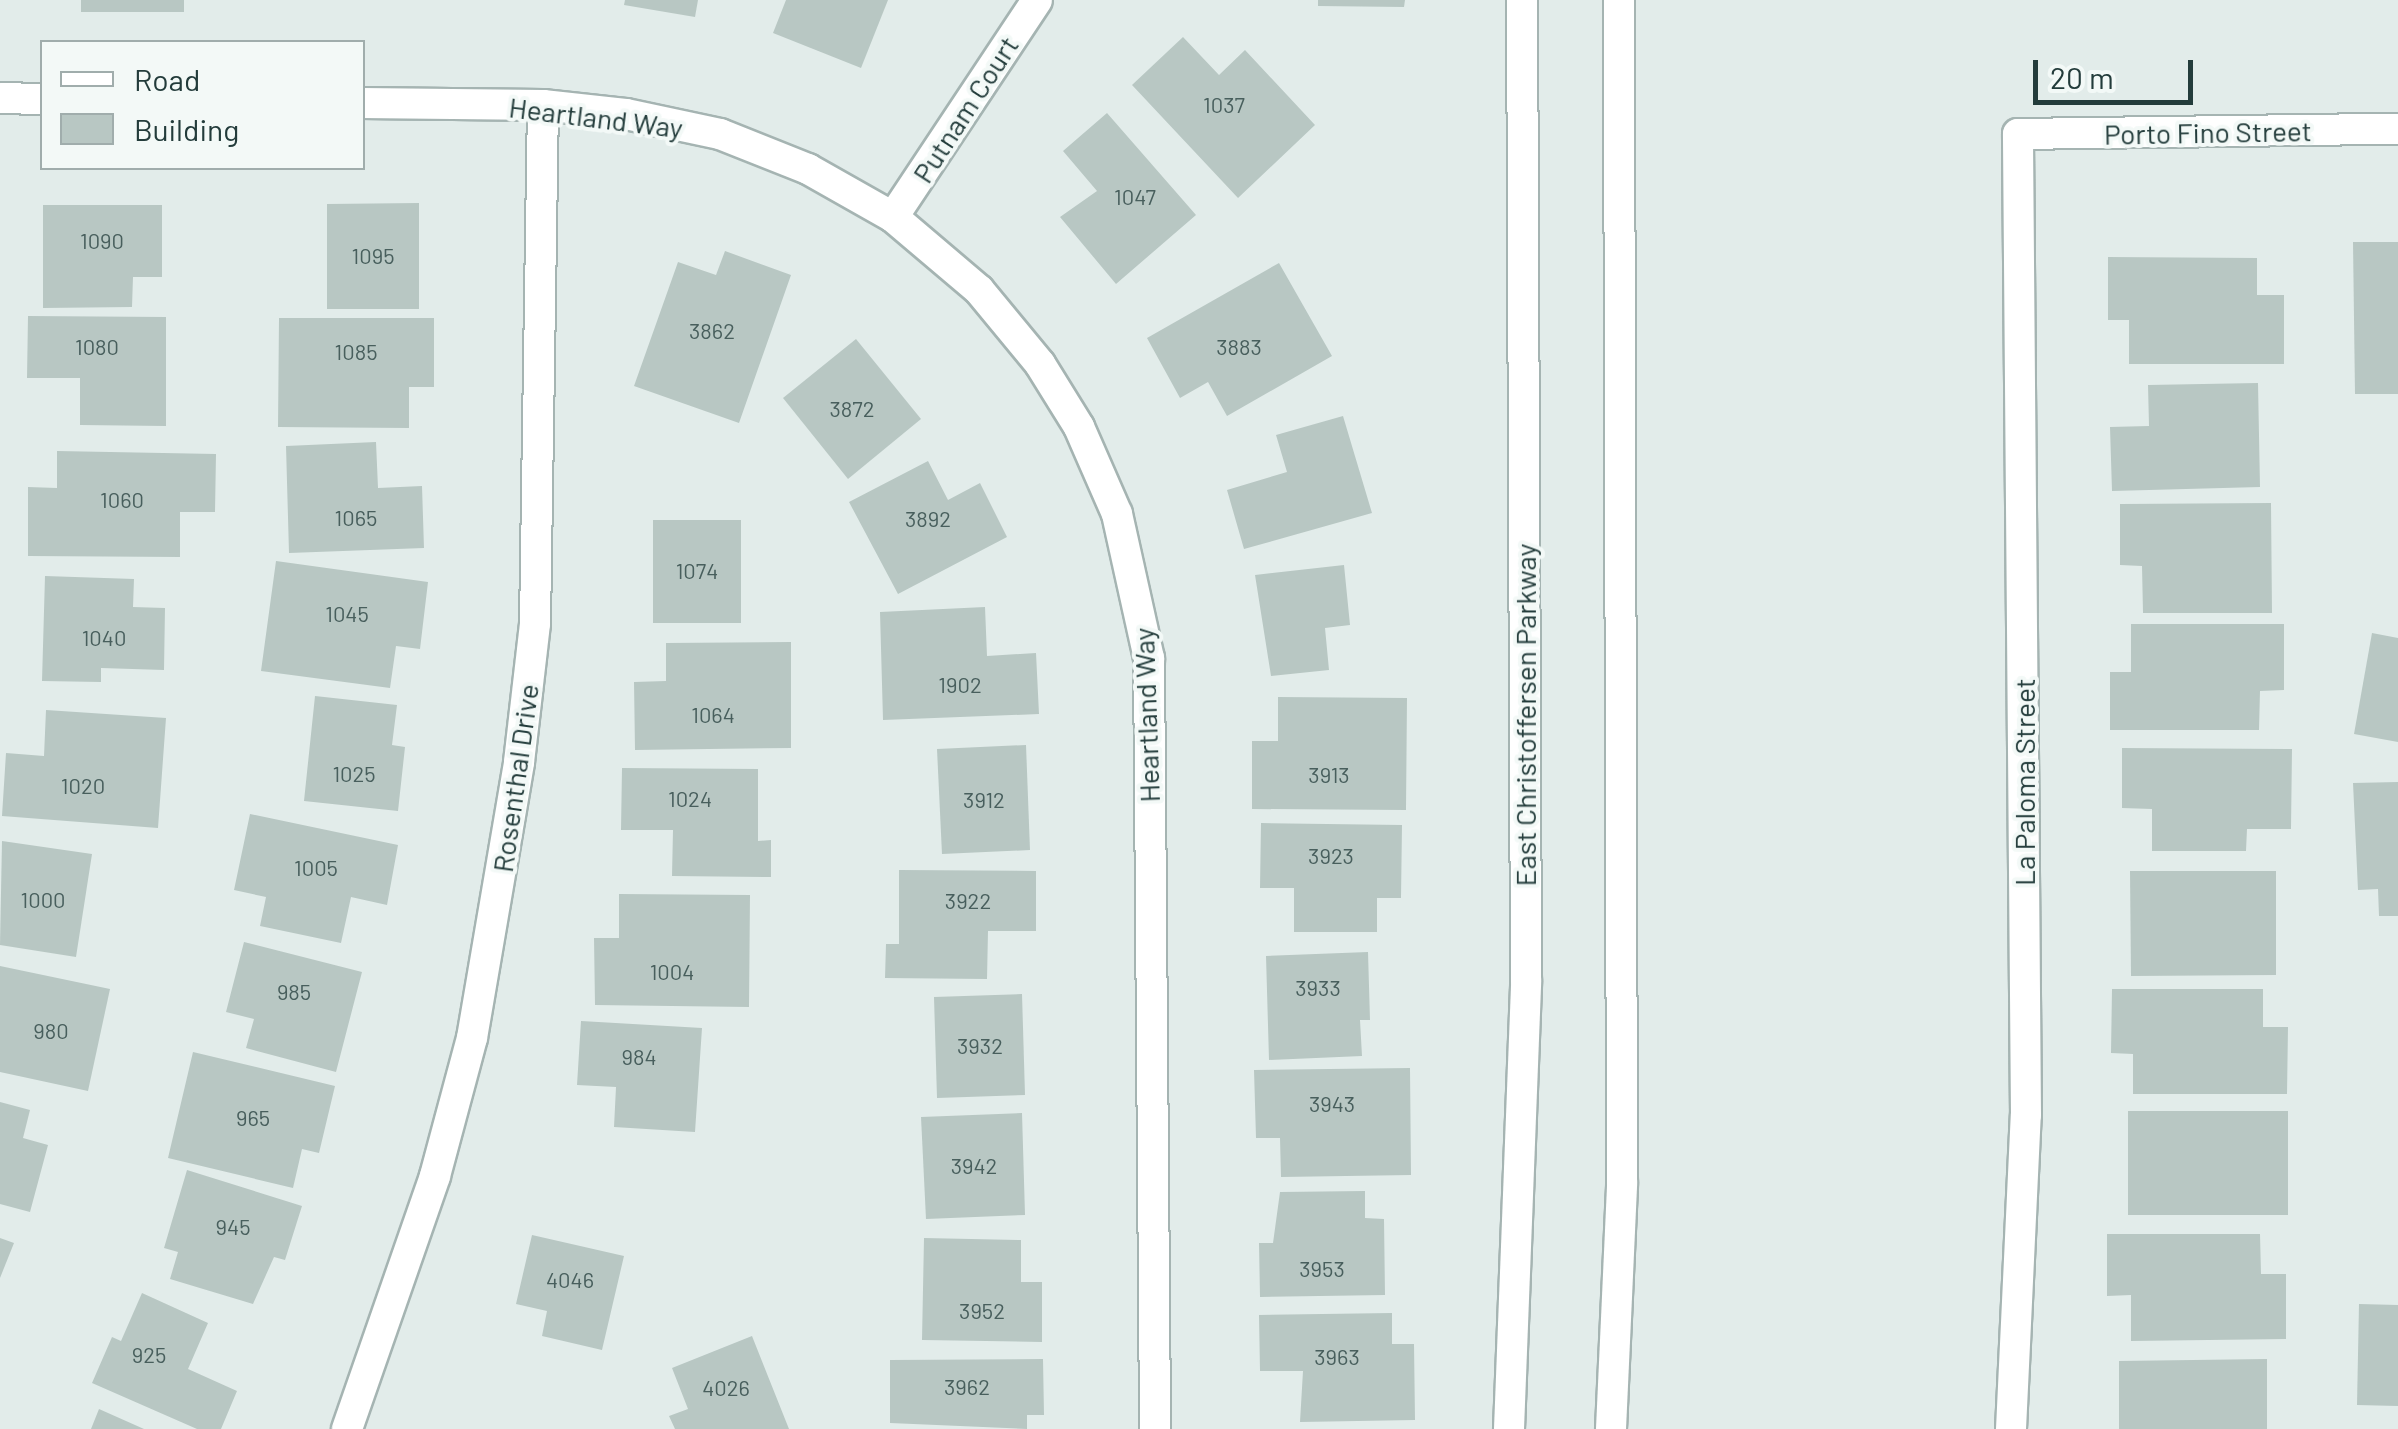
<!DOCTYPE html>
<html>
<head>
<meta charset="utf-8">
<style>
	body { margin:0 }
	#map { position:relative; width:2398px; height:1429px; overflow:hidden; background:#e2ecea; font-family:Barlow,sans-serif }
	div>[style] { position:absolute }
	[style*='--x'] { left:calc(var(--x)*1px); top:calc(var(--y)*1px); width:calc(var(--w)*1px); rotate:calc(var(--a)*1deg) }
	.building>* { inset:0; background:#b8c7c3 }
	.roads { filter:drop-shadow(2px 0 #a5b4b2) drop-shadow(-2px 0 #a5b4b2) drop-shadow(0 2px #a5b4b2) drop-shadow(0 -2px #a5b4b2) }
	.street>* { height:30px; margin:-15px; padding:0 15px; transform-origin:15px; border-radius:15px; background:#fff }
	.secondary>* { height:30px; margin:-15px; padding:0 15px; transform-origin:15px; border-radius:15px; background:#fff }
	span { translate:-50% -50%; white-space:nowrap; text-align:center; line-height:1.15; -webkit-text-stroke:8px #f3f9f7; paint-order:stroke }
	.number-label { font-size:22px; color:#485f5d }
	.number-label span { -webkit-text-stroke-width:0 }
	.street-label { font-size:28px; color:#233c3b }
	.legend { position:absolute; left:40px; top:40px; width:325px; height:130px; box-sizing:border-box; background:#f3f9f7; border:2px solid #a0adac; margin:0; padding:12px 18px; list-style:none; font-size:30px; color:#233c3b }
	.legend li { display:flex; align-items:center; gap:20px; height:50px }
	.legend b { width:50px; border:2px solid #a0adac }
	.scale { position:absolute; left:2033px; top:60px; width:160px; height:45px; box-sizing:border-box; border:5px solid #233c3b; border-top:0; padding-left:12px; font-size:30px; line-height:35px; white-space:nowrap; color:#233c3b; -webkit-text-stroke:8px #f3f9f7; paint-order:stroke }
</style>
</head>
<body>
<div id="map">
	<div class="building">
		<div style="clip-path:polygon(81px 0,184px 0,184px 12px,81px 12px)"></div>
		<div style="clip-path:polygon(625px 0,698px 0,695px 17px,624px 5px)"></div>
		<div style="clip-path:polygon(786px 0,888px 0,861px 68px,773px 33px)"></div>
		<div style="clip-path:polygon(1318px 0,1405px 0,1404px 7px,1318px 6px)"></div>
		<div style="clip-path:polygon(1183px 37px,1219px 75px,1245px 50px,1315px 125px,1238px 198px,1132px 85px)"></div>
		<div style="clip-path:polygon(1107px 113px,1196px 215px,1116px 284px,1060px 217px,1097px 191px,1063px 151px)"></div>
		<div style="clip-path:polygon(419px 203px,419px 309px,327px 309px,327px 204px)"></div>
		<div style="clip-path:polygon(43px 205px,162px 205px,162px 277px,133px 277px,132px 307px,43px 308px)"></div>
		<div style="clip-path:polygon(2353px 242px,2398px 242px,2398px 394px,2355px 394px)"></div>
		<div style="clip-path:polygon(725px 251px,791px 275px,739px 423px,634px 386px,678px 262px,716px 275px)"></div>
		<div style="clip-path:polygon(2108px 257px,2257px 258px,2257px 295px,2284px 295px,2284px 364px,2129px 364px,2129px 320px,2108px 320px)"></div>
		<div style="clip-path:polygon(1279px 263px,1332px 356px,1227px 416px,1208px 382px,1180px 398px,1147px 338px)"></div>
		<div style="clip-path:polygon(28px 316px,166px 317px,166px 426px,80px 425px,80px 378px,27px 378px)"></div>
		<div style="clip-path:polygon(279px 318px,434px 318px,434px 387px,409px 387px,409px 428px,278px 427px)"></div>
		<div style="clip-path:polygon(856px 339px,921px 419px,848px 479px,783px 398px)"></div>
		<div style="clip-path:polygon(2258px 383px,2260px 487px,2112px 491px,2110px 427px,2149px 426px,2148px 385px)"></div>
		<div style="clip-path:polygon(1343px 416px,1372px 513px,1244px 549px,1227px 490px,1287px 472px,1276px 435px)"></div>
		<div style="clip-path:polygon(376px 442px,378px 488px,422px 486px,424px 548px,289px 553px,286px 446px)"></div>
		<div style="clip-path:polygon(57px 451px,216px 454px,215px 512px,180px 512px,180px 557px,28px 556px,28px 487px,57px 488px)"></div>
		<div style="clip-path:polygon(928px 461px,948px 500px,980px 483px,1007px 537px,898px 594px,849px 502px)"></div>
		<div style="clip-path:polygon(2271px 503px,2272px 613px,2143px 613px,2142px 566px,2120px 565px,2120px 504px)"></div>
		<div style="clip-path:polygon(653px 520px,741px 520px,741px 623px,653px 623px)"></div>
		<div style="clip-path:polygon(276px 561px,428px 582px,420px 649px,396px 646px,390px 688px,261px 671px)"></div>
		<div style="clip-path:polygon(1344px 565px,1350px 625px,1325px 628px,1329px 670px,1271px 676px,1255px 575px)"></div>
		<div style="clip-path:polygon(45px 576px,134px 579px,133px 607px,165px 608px,164px 670px,101px 668px,101px 682px,42px 681px)"></div>
		<div style="clip-path:polygon(985px 607px,987px 656px,1036px 653px,1039px 714px,883px 720px,880px 612px)"></div>
		<div style="clip-path:polygon(2131px 624px,2284px 624px,2284px 690px,2260px 691px,2259px 730px,2110px 730px,2110px 672px,2131px 672px)"></div>
		<div style="clip-path:polygon(2372px 633px,2398px 638px,2398px 742px,2354px 734px)"></div>
		<div style="clip-path:polygon(791px 642px,791px 748px,635px 750px,634px 682px,666px 681px,666px 643px)"></div>
		<div style="clip-path:polygon(315px 696px,397px 705px,392px 745px,405px 747px,398px 811px,304px 801px)"></div>
		<div style="clip-path:polygon(1278px 697px,1407px 698px,1406px 810px,1252px 809px,1252px 741px,1278px 741px)"></div>
		<div style="clip-path:polygon(46px 710px,166px 718px,158px 828px,2px 816px,6px 753px,44px 756px)"></div>
		<div style="clip-path:polygon(1026px 745px,1030px 850px,942px 854px,937px 749px)"></div>
		<div style="clip-path:polygon(2122px 748px,2292px 749px,2291px 829px,2247px 829px,2246px 851px,2152px 851px,2152px 809px,2122px 808px)"></div>
		<div style="clip-path:polygon(622px 768px,758px 769px,758px 841px,771px 840px,771px 877px,672px 876px,673px 830px,621px 830px)"></div>
		<div style="clip-path:polygon(2398px 782px,2398px 916px,2379px 916px,2378px 889px,2358px 890px,2353px 783px)"></div>
		<div style="clip-path:polygon(250px 814px,398px 845px,387px 905px,351px 897px,341px 943px,260px 926px,266px 897px,234px 890px)"></div>
		<div style="clip-path:polygon(1261px 823px,1402px 825px,1401px 898px,1377px 898px,1377px 932px,1294px 932px,1294px 888px,1260px 888px)"></div>
		<div style="clip-path:polygon(2px 841px,92px 854px,76px 957px,0 945px)"></div>
		<div style="clip-path:polygon(899px 870px,1036px 871px,1036px 931px,988px 931px,987px 979px,885px 978px,886px 944px,899px 944px)"></div>
		<div style="clip-path:polygon(2130px 871px,2276px 871px,2276px 975px,2131px 976px)"></div>
		<div style="clip-path:polygon(619px 894px,750px 895px,749px 1007px,595px 1005px,594px 938px,619px 938px)"></div>
		<div style="clip-path:polygon(244px 942px,362px 972px,336px 1072px,246px 1048px,254px 1019px,226px 1012px)"></div>
		<div style="clip-path:polygon(1368px 952px,1370px 1020px,1360px 1020px,1362px 1056px,1269px 1060px,1266px 956px)"></div>
		<div style="clip-path:polygon(0 966px,110px 989px,88px 1091px,0 1072px)"></div>
		<div style="clip-path:polygon(2112px 989px,2263px 989px,2263px 1027px,2288px 1027px,2287px 1094px,2133px 1094px,2133px 1054px,2111px 1053px)"></div>
		<div style="clip-path:polygon(1022px 994px,1025px 1095px,937px 1098px,934px 997px)"></div>
		<div style="clip-path:polygon(581px 1021px,702px 1028px,695px 1132px,614px 1127px,616px 1087px,577px 1085px)"></div>
		<div style="clip-path:polygon(193px 1052px,335px 1086px,319px 1153px,302px 1149px,293px 1188px,168px 1158px)"></div>
		<div style="clip-path:polygon(1410px 1068px,1411px 1175px,1281px 1177px,1280px 1138px,1256px 1138px,1254px 1070px)"></div>
		<div style="clip-path:polygon(0 1102px,30px 1110px,23px 1138px,48px 1145px,30px 1212px,0 1204px)"></div>
		<div style="clip-path:polygon(2128px 1111px,2288px 1111px,2288px 1215px,2128px 1215px)"></div>
		<div style="clip-path:polygon(1022px 1113px,1025px 1215px,926px 1219px,921px 1117px)"></div>
		<div style="clip-path:polygon(187px 1170px,302px 1206px,285px 1260px,274px 1257px,253px 1304px,170px 1279px,178px 1252px,164px 1248px)"></div>
		<div style="clip-path:polygon(1365px 1191px,1365px 1218px,1384px 1219px,1385px 1295px,1260px 1297px,1259px 1243px,1273px 1243px,1280px 1192px)"></div>
		<div style="clip-path:polygon(2107px 1234px,2260px 1234px,2261px 1274px,2286px 1274px,2286px 1339px,2131px 1341px,2131px 1295px,2107px 1296px)"></div>
		<div style="clip-path:polygon(532px 1235px,624px 1256px,602px 1350px,542px 1336px,547px 1311px,516px 1304px)"></div>
		<div style="clip-path:polygon(0 1238px,14px 1243px,0 1278px)"></div>
		<div style="clip-path:polygon(924px 1238px,1021px 1240px,1021px 1282px,1042px 1282px,1042px 1342px,922px 1340px)"></div>
		<div style="clip-path:polygon(142px 1293px,208px 1323px,188px 1369px,237px 1391px,221px 1429px,197px 1429px,92px 1383px,112px 1337px,121px 1341px)"></div>
		<div style="clip-path:polygon(2359px 1304px,2398px 1305px,2398px 1406px,2357px 1405px)"></div>
		<div style="clip-path:polygon(1392px 1313px,1392px 1344px,1414px 1344px,1415px 1420px,1300px 1422px,1303px 1371px,1260px 1371px,1259px 1315px)"></div>
		<div style="clip-path:polygon(752px 1336px,789px 1429px,675px 1429px,669px 1416px,688px 1409px,672px 1368px)"></div>
		<div style="clip-path:polygon(1043px 1359px,1044px 1415px,1027px 1415px,1027px 1429px,890px 1423px,890px 1360px)"></div>
		<div style="clip-path:polygon(2267px 1359px,2267px 1429px,2119px 1429px,2119px 1361px)"></div>
		<div style="clip-path:polygon(99px 1409px,144px 1429px,91px 1429px)"></div>
	</div>
	<div class="roads">
		<div class="street">
			<div style="--x:0;--y:98;--w:42;--a:1.4"></div>
			<div style="--x:362;--y:103;--w:181;--a:0.6"></div>
			<div style="--x:543;--y:105;--w:83;--a:6.2"></div>
			<div style="--x:626;--y:114;--w:96;--a:12"></div>
			<div style="--x:720;--y:134;--w:95;--a:21.7"></div>
			<div style="--x:808;--y:169;--w:98;--a:29.5"></div>
			<div style="--x:893;--y:217;--w:113;--a:40.3"></div>
			<div style="--x:979;--y:290;--w:96;--a:50.5"></div>
			<div style="--x:1040;--y:364;--w:74;--a:58.2"></div>
			<div style="--x:1079;--y:427;--w:95;--a:66.4"></div>
			<div style="--x:1117;--y:514;--w:148;--a:77.5"></div>
			<div style="--x:1149;--y:658;--w:771;--a:89.55"></div>
			<div style="--x:893;--y:217;--w:260;--a:-56.4"></div>
			<div style="--x:347;--y:1429;--w:268;--a:-70.8"></div>
			<div style="--x:435;--y:1176;--w:143;--a:-75"></div>
			<div style="--x:472;--y:1038;--w:280;--a:-80.3"></div>
			<div style="--x:519;--y:762;--w:139;--a:-83.4"></div>
			<div style="--x:535;--y:624;--w:519;--a:-89.12"></div>
			<div style="--x:2011;--y:1429;--w:314;--a:-87.3"></div>
			<div style="--x:2026;--y:1115;--w:981;--a:-90.47"></div>
			<div style="--x:2018;--y:134;--w:380;--a:-0.8"></div>
		</div>
		<div class="secondary">
			<div style="--x:1509;--y:1429;--w:448;--a:-87.8"></div>
			<div style="--x:1526;--y:981;--w:981;--a:-90.23"></div>
			<div style="--x:1611;--y:1429;--w:246;--a:-87.4"></div>
			<div style="--x:1622;--y:1183;--w:1183;--a:-90.15"></div>
		</div>
	</div>
	<div class="number-label">
		<span style="left:1224px;top:105px">1037</span>
		<span style="left:1135px;top:197px">1047</span>
		<span style="left:102px;top:241px">1090</span>
		<span style="left:373px;top:256px">1095</span>
		<span style="left:712px;top:331px">3862</span>
		<span style="left:97px;top:347px">1080</span>
		<span style="left:1239px;top:347px">3883</span>
		<span style="left:356px;top:352px">1085</span>
		<span style="left:852px;top:409px">3872</span>
		<span style="left:122px;top:500px">1060</span>
		<span style="left:356px;top:518px">1065</span>
		<span style="left:928px;top:519px">3892</span>
		<span style="left:697px;top:571px">1074</span>
		<span style="left:347px;top:614px">1045</span>
		<span style="left:104px;top:638px">1040</span>
		<span style="left:960px;top:685px">1902</span>
		<span style="left:713px;top:715px">1064</span>
		<span style="left:354px;top:774px">1025</span>
		<span style="left:1329px;top:775px">3913</span>
		<span style="left:83px;top:786px">1020</span>
		<span style="left:690px;top:799px">1024</span>
		<span style="left:984px;top:800px">3912</span>
		<span style="left:1331px;top:856px">3923</span>
		<span style="left:316px;top:868px">1005</span>
		<span style="left:43px;top:900px">1000</span>
		<span style="left:968px;top:901px">3922</span>
		<span style="left:672px;top:972px">1004</span>
		<span style="left:1318px;top:988px">3933</span>
		<span style="left:294px;top:992px">985</span>
		<span style="left:51px;top:1031px">980</span>
		<span style="left:980px;top:1046px">3932</span>
		<span style="left:639px;top:1057px">984</span>
		<span style="left:1332px;top:1104px">3943</span>
		<span style="left:253px;top:1118px">965</span>
		<span style="left:974px;top:1166px">3942</span>
		<span style="left:233px;top:1227px">945</span>
		<span style="left:1322px;top:1269px">3953</span>
		<span style="left:570px;top:1280px">4046</span>
		<span style="left:982px;top:1311px">3952</span>
		<span style="left:149px;top:1355px">925</span>
		<span style="left:1337px;top:1357px">3963</span>
		<span style="left:967px;top:1387px">3962</span>
		<span style="left:726px;top:1388px">4026</span>
	</div>
	<div class="street-label">
		<span style="left:965px;top:109px;rotate:-57deg">Putnam Court</span>
		<span style="left:596px;top:117px;rotate:7deg">Heartland Way</span>
		<span style="left:2208px;top:132px;rotate:-1deg">Porto Fino Street</span>
		<span style="left:1146px;top:715px;rotate:-92deg">Heartland Way</span>
		<span style="left:1525px;top:715px;rotate:-90deg">East Christoffersen Parkway</span>
		<span style="left:515px;top:778px;rotate:-82deg">Rosenthal Drive</span>
		<span style="left:2024px;top:782px;rotate:-90deg">La Paloma Street</span>
	</div>
	<ul class="legend">
	<li><b style="height:12px;background:#fff"></b>Road</li>
	<li><b style="height:28px;background:#b8c7c3"></b>Building</li>
	</ul>
	<div class="scale">20 m</div>
</div>
</body>
</html>
